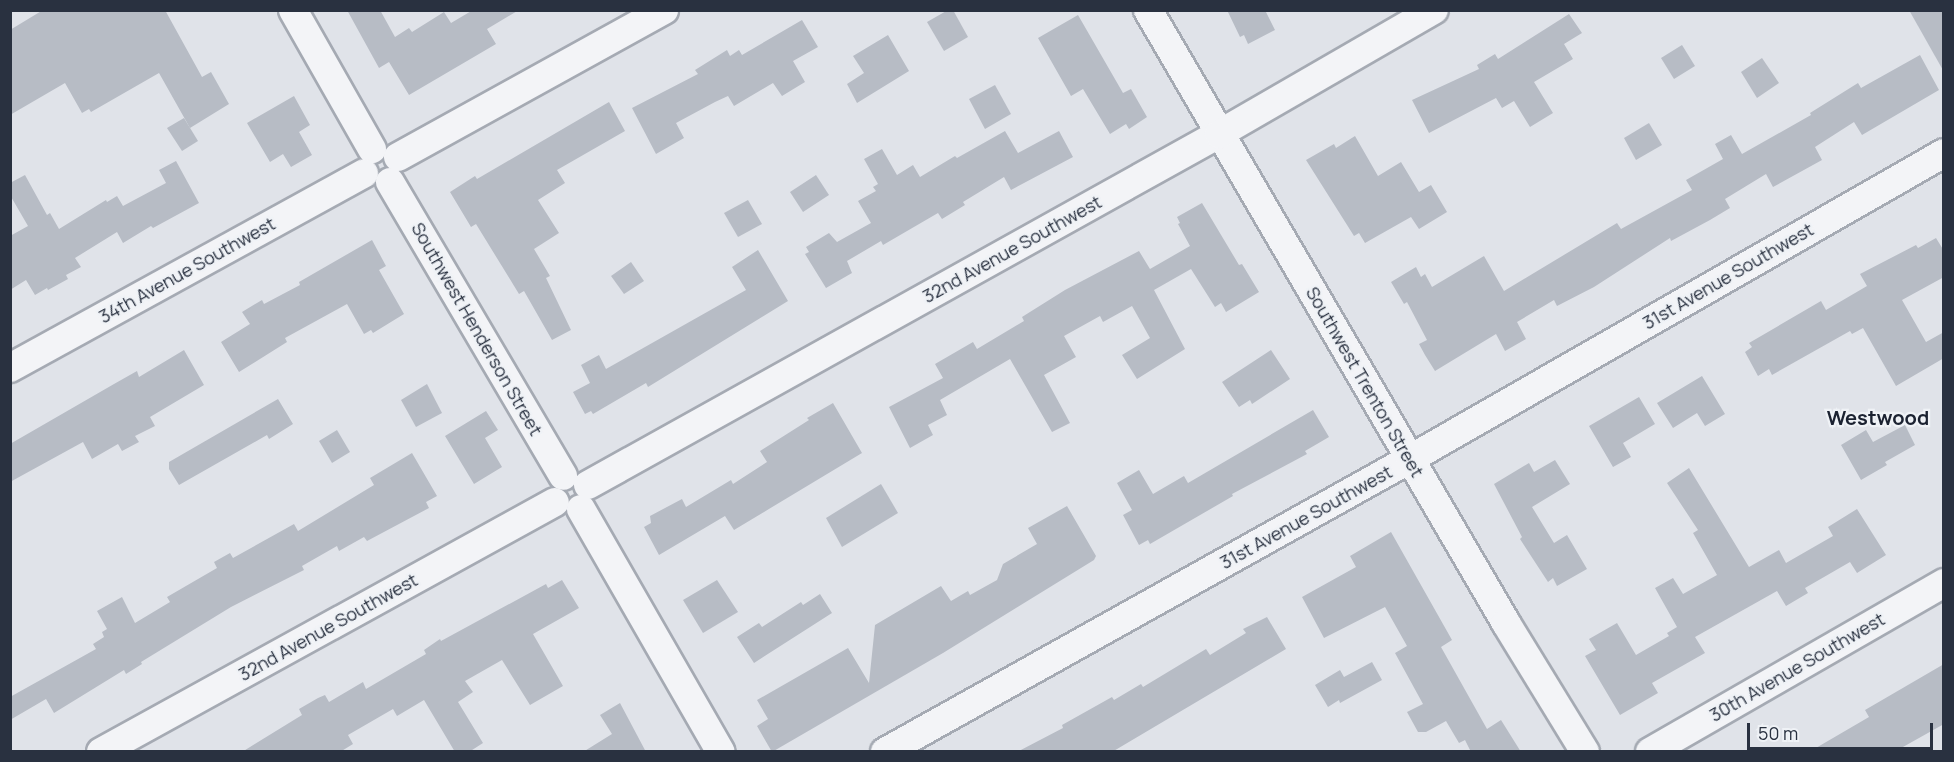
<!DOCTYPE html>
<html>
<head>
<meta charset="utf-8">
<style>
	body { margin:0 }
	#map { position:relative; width:1954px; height:762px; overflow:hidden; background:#e0e3e9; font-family:Manrope,sans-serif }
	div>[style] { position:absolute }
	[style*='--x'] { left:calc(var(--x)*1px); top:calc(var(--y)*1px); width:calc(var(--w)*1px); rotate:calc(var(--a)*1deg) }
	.building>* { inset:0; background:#b7bcc5 }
	.roads { filter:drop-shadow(2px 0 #a5aab3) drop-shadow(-2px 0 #a5aab3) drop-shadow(0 2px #a5aab3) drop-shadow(0 -2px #a5aab3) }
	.minor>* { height:28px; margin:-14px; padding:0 14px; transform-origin:14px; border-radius:14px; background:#f3f4f7 }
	span { translate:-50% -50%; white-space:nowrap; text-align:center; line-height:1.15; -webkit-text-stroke:4.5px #eff2f6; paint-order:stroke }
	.street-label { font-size:18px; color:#293140 }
	.neighbourhood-label { font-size:20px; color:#1b2231; font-weight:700 }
	.frame { position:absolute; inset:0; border:12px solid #293140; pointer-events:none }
	.scale { position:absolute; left:1747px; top:723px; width:186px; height:27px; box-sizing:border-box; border:3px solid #293140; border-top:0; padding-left:8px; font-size:18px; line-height:21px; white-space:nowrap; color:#293140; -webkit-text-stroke:4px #eff2f6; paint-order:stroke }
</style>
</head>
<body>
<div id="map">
	<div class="building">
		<div style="clip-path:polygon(43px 10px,165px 10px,202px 77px,211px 72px,229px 104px,190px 128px,159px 73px,91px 112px,89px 109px,82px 113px,65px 83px,10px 115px,10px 30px)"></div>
		<div style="clip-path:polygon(347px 10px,380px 10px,395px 37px,409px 28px,412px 32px,444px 12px,451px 23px,473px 10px,519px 10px,487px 29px,496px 44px,409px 95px,389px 62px,379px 68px)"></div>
		<div style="clip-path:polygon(948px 10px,953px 10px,968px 37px,944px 51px,927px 22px)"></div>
		<div style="clip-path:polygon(1227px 10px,1265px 10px,1275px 30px,1248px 44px,1244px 35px,1240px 37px)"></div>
		<div style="clip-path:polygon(1909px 10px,1944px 10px,1944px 72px)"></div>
		<div style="clip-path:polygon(1569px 14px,1582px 33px,1564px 44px,1573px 59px,1534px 82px,1553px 113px,1530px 127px,1514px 101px,1502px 108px,1496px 98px,1429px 133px,1412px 100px,1479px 69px,1477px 65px,1495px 54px,1498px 59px)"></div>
		<div style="clip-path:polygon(1078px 15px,1123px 93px,1131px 89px,1147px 117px,1129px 129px,1126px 124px,1110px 134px,1083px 89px,1071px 96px,1038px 38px)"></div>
		<div style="clip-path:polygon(802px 20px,818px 47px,793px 61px,805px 82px,782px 96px,773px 83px,734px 106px,728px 96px,715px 102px,676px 123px,684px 138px,656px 154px,632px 108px,698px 74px,695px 70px,727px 50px,730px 56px,739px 50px,742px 55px)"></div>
		<div style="clip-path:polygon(888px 35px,909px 71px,857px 103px,847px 84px,864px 73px,853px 56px)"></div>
		<div style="clip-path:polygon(1682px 45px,1695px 66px,1674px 79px,1661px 58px)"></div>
		<div style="clip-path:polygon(1920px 55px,1939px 90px,1862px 135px,1854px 122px,1815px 147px,1822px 160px,1773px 187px,1766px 174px,1725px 199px,1730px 208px,1710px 220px,1671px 241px,1670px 238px,1594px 287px,1557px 306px,1554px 300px,1517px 322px,1526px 339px,1505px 351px,1496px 334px,1435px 371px,1425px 355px,1419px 344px,1427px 340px,1407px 302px,1404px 304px,1391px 282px,1416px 267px,1421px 277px,1425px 274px,1432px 287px,1484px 256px,1504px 291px,1617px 223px,1621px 229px,1692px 190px,1686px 180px,1723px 159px,1715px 144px,1731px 135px,1742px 154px,1811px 115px,1810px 113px,1858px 83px,1861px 88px)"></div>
		<div style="clip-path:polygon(1762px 58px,1779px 83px,1757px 98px,1741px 72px)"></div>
		<div style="clip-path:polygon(995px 85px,1011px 114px,985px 129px,969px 99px)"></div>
		<div style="clip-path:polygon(294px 96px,310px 125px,299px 132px,312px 155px,291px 167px,283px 154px,270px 162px,247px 123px)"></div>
		<div style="clip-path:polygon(609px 102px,625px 131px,557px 170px,565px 183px,538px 200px,559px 233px,534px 249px,550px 276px,546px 278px,571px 330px,552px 340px,524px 291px,519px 294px,476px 224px,471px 227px,450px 192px,475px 176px,477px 179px)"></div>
		<div style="clip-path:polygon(184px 118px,198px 141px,182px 151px,167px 128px)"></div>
		<div style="clip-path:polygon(1649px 123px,1662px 145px,1636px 160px,1624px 138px)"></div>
		<div style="clip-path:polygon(1005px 131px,1018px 153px,1059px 131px,1073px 157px,1011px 190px,1004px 177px,963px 202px,965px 205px,942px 219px,938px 213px,883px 245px,881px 241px,847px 261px,852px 273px,826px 288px,805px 254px,809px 252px,806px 247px,829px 233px,837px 242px,871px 223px,858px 201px,876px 191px,873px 187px,878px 184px,864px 159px,882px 149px,897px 175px,913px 165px,920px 177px,955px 156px,957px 158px)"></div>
		<div style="clip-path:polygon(1355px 136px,1378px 176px,1401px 162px,1419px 192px,1431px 185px,1447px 212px,1419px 229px,1411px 217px,1365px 243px,1359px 233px,1354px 236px,1306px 160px,1334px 144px,1336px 148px)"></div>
		<div style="clip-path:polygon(176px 161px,199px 203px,153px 228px,151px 226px,123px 243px,117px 232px,75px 258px,81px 267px,66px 275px,68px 279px,48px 290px,47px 288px,35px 295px,26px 280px,10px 290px,10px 236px,28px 226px,10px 195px,10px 183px,25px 175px,47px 215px,50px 213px,59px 229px,106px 200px,107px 202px,117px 196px,123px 206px,166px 183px,159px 170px)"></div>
		<div style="clip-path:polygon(816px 175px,829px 195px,803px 212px,790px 192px)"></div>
		<div style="clip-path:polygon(748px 200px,762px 224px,738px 237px,724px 213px)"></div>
		<div style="clip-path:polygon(1202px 203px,1239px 265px,1242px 264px,1259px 292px,1226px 312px,1221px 303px,1215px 307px,1191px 269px,1154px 290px,1185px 349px,1137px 379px,1122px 355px,1150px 338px,1132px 306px,1103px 322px,1100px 316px,1064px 336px,1076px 357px,1044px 375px,1070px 423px,1052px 432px,1010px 359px,940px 400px,947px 415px,928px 425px,933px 435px,910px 448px,889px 407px,943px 378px,935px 364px,973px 342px,977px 349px,1024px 321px,1022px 317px,1065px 290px,1139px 251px,1150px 269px,1190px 246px,1178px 224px,1180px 223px,1177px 217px)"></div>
		<div style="clip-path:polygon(1936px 238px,1944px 251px,1944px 277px,1902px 300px,1926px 342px,1944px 332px,1944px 358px,1896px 386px,1863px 328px,1852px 334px,1850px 331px,1772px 375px,1769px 369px,1758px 376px,1745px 352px,1752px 347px,1749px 343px,1821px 301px,1826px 310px,1867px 286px,1860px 274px,1916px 245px,1918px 248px)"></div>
		<div style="clip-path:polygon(372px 240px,386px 266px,379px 270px,404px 314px,373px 333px,371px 330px,364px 334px,347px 304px,285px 338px,287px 342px,239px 372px,221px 342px,250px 324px,242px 312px,262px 300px,264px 304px,300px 285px,299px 282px)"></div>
		<div style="clip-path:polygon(758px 250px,788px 301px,648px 387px,646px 383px,593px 414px,591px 411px,585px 414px,573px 392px,590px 383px,581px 365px,599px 355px,606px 369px,746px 290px,732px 267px)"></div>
		<div style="clip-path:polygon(631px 262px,644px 281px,624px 294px,611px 276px)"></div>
		<div style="clip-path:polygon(184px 350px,204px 385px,150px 417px,155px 426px,135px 436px,139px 442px,122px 451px,118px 444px,92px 459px,83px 442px,10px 482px,10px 444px,114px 384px,137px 371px,139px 377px)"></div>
		<div style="clip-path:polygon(1271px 350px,1290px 379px,1252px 404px,1250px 400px,1239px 407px,1222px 382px)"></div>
		<div style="clip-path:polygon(1702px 376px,1725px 414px,1705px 426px,1697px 413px,1673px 428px,1657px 403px)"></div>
		<div style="clip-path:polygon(427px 384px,442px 413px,416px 427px,401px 400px)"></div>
		<div style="clip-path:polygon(1639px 397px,1655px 424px,1623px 443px,1631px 457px,1613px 467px,1589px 426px)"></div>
		<div style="clip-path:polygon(278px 399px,293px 424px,269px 439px,267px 435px,179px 485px,169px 469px,169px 462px)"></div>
		<div style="clip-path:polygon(833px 403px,862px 453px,734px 530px,725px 516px,659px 555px,644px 527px,651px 523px,650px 516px,682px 499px,686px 507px,731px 480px,733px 484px,767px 462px,760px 451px,809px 420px,807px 418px)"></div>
		<div style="clip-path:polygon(1313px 410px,1329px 437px,1305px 451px,1307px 454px,1232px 494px,1233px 496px,1150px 544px,1148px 540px,1139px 545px,1123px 515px,1132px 510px,1117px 483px,1139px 470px,1153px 494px,1184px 476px,1188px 483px)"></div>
		<div style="clip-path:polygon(486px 411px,498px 430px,485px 438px,502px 467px,474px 484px,445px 436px)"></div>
		<div style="clip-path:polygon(1905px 425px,1915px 445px,1885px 462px,1887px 465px,1861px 480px,1841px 445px,1866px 430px,1873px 442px)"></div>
		<div style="clip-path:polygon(337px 430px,350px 452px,332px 463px,319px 441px)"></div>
		<div style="clip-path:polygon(412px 453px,437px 496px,426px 502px,429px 508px,367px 541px,364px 537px,339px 551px,337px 546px,302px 566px,304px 570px,231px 607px,141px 662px,142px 664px,126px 674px,124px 670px,54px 713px,46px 699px,10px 720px,10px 697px,96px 649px,93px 644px,104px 637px,102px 632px,107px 629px,97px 611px,122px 597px,135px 623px,170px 602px,167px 597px,217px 568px,214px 562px,230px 553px,233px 558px,294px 524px,298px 531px,374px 485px,370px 478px)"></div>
		<div style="clip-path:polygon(1555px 460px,1570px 484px,1532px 507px,1554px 543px,1567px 535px,1587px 569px,1557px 586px,1553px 578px,1548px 582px,1520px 539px,1522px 537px,1494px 484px,1529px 463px,1534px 472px)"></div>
		<div style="clip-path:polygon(1689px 468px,1749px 567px,1779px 550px,1786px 563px,1833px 536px,1828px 527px,1857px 509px,1886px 555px,1857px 573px,1850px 562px,1805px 588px,1808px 593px,1786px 606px,1777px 591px,1695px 637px,1705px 653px,1652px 683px,1658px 693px,1620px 715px,1585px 656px,1596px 650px,1589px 639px,1617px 623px,1636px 655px,1669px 636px,1667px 633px,1677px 627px,1655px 588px,1673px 578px,1683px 594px,1717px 575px,1693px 533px,1698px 530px,1667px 483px)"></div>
		<div style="clip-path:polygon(881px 484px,898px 513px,842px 547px,826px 518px)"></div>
		<div style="clip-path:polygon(1067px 506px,1096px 556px,1094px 560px,943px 653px,772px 752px,757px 726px,768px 719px,757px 700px,848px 648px,869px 683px,875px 625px,941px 586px,951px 601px,968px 591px,970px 595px,997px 580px,1003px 564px,1037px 544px,1028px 528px)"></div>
		<div style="clip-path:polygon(1391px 532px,1452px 640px,1441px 647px,1487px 729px,1501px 720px,1521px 752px,1471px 752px,1465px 740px,1459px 743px,1446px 721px,1426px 732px,1418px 732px,1407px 712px,1423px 704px,1395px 653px,1407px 646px,1385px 607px,1324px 638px,1302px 597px,1356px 567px,1350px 556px)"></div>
		<div style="clip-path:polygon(562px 580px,579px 608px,533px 634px,563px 686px,530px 705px,502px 660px,465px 681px,473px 692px,458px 702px,483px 743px,469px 752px,455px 752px,424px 700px,397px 716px,393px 709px,348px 735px,353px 744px,340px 752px,242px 752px,302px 715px,299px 709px,318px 698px,325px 695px,329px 702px,363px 682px,366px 689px,426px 654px,424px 650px,440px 639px,441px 641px,546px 584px,548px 588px)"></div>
		<div style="clip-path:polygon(717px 580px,738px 612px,703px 633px,683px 600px)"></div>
		<div style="clip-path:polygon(820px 594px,832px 613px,754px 663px,737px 637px,759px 623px,762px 627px,801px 602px,803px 605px)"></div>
		<div style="clip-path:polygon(1267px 617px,1286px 649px,1112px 752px,1017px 752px,1063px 728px,1062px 725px,1112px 697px,1114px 700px,1141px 684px,1143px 687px,1206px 649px,1210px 655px,1246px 633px,1243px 629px)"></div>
		<div style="clip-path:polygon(1372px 662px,1382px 680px,1340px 703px,1339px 700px,1328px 707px,1315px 685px,1340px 670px,1344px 677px)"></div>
		<div style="clip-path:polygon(1944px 664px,1944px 724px,1894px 752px,1809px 752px,1869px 717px,1865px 710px)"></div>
		<div style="clip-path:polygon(620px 703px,646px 752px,583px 752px,612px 734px,600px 715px)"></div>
	</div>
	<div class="roads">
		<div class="minor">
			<div style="--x:293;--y:10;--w:160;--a:60.4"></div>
			<div style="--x:1148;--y:10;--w:710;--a:59.71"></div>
			<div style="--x:1506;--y:623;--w:151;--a:58.5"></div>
			<div style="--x:398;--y:157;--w:304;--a:-28.9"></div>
			<div style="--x:390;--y:182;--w:341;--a:59.5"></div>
			<div style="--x:10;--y:368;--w:404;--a:-28.8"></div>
			<div style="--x:588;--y:485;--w:722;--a:-29.09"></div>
			<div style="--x:1219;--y:134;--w:248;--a:-30"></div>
			<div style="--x:581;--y:509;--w:280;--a:60.1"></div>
			<div style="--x:101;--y:752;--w:518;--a:-28.84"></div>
			<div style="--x:885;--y:752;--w:601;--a:-29.17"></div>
			<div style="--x:1410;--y:459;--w:615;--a:-29.81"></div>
			<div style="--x:1650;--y:752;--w:339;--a:-29.9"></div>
		</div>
	</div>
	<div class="street-label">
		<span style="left:1012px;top:249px;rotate:-29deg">32nd Avenue Southwest</span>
		<span style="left:187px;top:270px;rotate:-29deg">34th Avenue Southwest</span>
		<span style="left:1728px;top:276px;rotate:-30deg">31st Avenue Southwest</span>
		<span style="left:477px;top:329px;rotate:60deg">Southwest Henderson Street</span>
		<span style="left:1365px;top:382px;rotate:60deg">Southwest Trenton Street</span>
		<span style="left:1306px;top:517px;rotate:-29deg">31st Avenue Southwest</span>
		<span style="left:328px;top:627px;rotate:-29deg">32nd Avenue Southwest</span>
		<span style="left:1797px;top:667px;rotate:-30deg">30th Avenue Southwest</span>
	</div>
	<div class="neighbourhood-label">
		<span style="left:1878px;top:417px">Westwood</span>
	</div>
	<div class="frame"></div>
	<div class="scale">50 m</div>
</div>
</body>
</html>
